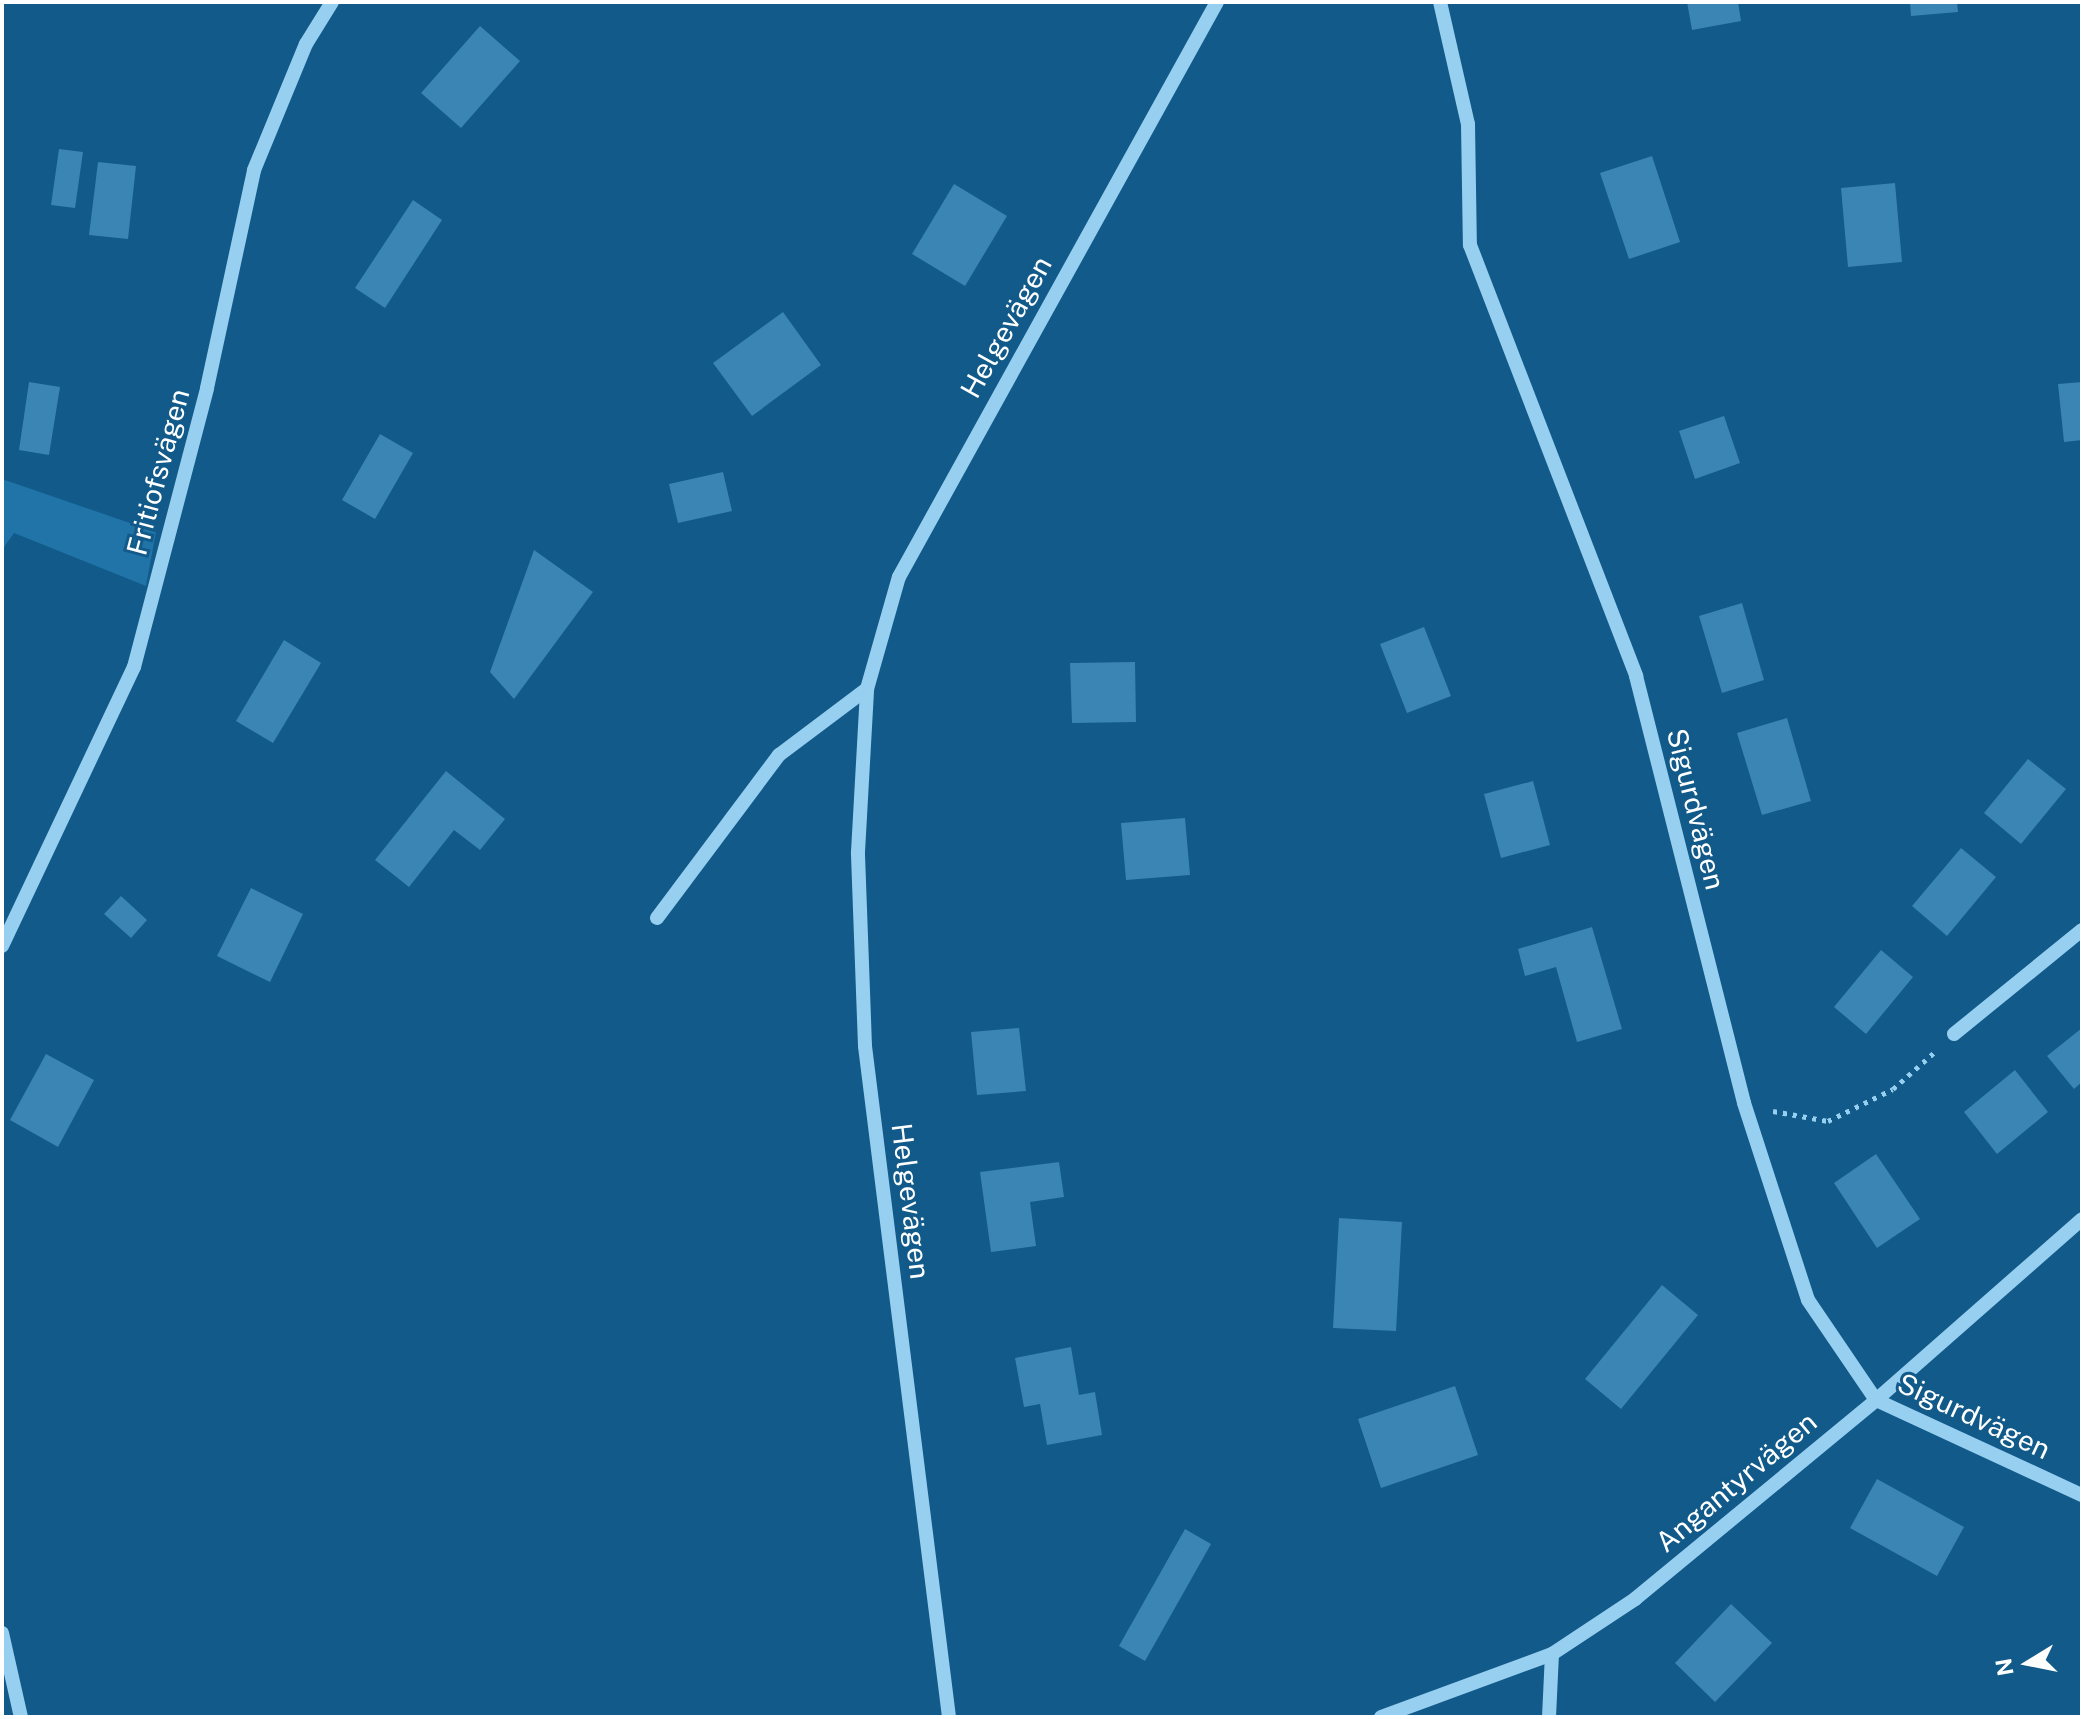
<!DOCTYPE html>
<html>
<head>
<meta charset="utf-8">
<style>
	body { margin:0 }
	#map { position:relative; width:2084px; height:1719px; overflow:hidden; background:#115a89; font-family:"Public Sans",sans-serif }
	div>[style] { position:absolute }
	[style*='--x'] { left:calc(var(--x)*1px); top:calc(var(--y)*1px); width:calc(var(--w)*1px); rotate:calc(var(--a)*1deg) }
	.green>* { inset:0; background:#2074a8 }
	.building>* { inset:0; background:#3a85b3 }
	.path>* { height:5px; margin-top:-2.5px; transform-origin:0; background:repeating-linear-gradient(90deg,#97cff1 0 4px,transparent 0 10px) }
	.minor>* { height:14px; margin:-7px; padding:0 7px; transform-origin:7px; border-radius:7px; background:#97cff1 }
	span { translate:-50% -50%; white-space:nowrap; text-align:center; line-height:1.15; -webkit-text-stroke:6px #115a89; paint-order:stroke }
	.street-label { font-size:28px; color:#fff }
	.frame { position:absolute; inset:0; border:4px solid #fff; pointer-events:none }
	.north { position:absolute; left:1988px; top:1623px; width:80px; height:80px; -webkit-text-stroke:6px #115a89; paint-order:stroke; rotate:260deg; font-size:22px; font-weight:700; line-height:32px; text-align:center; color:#fff }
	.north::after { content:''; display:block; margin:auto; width:28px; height:36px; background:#fff; clip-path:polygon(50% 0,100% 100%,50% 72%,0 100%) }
</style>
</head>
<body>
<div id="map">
	<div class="green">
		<div style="clip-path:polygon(2px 479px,156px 532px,146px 586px,14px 533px,2px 550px)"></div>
	</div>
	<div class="building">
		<div style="clip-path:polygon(1687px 2px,1738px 2px,1741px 21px,1692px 30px)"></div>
		<div style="clip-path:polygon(1910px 2px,1957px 2px,1958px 12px,1911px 16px)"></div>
		<div style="clip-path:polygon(480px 26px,520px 61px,461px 128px,421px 93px)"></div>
		<div style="clip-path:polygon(59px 149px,83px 152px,75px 208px,51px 205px)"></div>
		<div style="clip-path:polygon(1652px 156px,1680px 242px,1629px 259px,1600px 173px)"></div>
		<div style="clip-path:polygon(98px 162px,136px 166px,128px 239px,89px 235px)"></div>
		<div style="clip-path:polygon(1895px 183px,1902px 262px,1848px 267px,1841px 188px)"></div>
		<div style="clip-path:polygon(954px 184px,1007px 216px,965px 286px,912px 254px)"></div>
		<div style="clip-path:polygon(413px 200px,442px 220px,385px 308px,355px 288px)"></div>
		<div style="clip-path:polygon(783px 312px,821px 365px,752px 416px,713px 363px)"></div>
		<div style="clip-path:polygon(29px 382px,60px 387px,49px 455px,19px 450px)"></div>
		<div style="clip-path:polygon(2082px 382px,2082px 440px,2064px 442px,2058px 384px)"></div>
		<div style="clip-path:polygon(1724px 416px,1740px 463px,1695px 479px,1679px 431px)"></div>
		<div style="clip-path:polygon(380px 434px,413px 453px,375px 519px,342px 500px)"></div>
		<div style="clip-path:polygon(723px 472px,732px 511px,678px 523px,669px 484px)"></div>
		<div style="clip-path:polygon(534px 550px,593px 592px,514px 699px,490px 672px)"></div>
		<div style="clip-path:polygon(1742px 603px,1764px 680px,1722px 693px,1699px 616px)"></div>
		<div style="clip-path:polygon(1424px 627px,1451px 696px,1407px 713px,1380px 644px)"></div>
		<div style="clip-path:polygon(284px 640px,321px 663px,273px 743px,236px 721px)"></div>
		<div style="clip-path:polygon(1135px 662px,1136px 722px,1072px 723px,1070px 663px)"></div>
		<div style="clip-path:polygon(1787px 718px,1811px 801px,1762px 815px,1737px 733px)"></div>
		<div style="clip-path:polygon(2028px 759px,2066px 789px,2021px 844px,1984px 813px)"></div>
		<div style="clip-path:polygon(446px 771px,505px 819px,480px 850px,454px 830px,409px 887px,375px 860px)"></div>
		<div style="clip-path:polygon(1533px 781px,1550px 845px,1501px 858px,1484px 794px)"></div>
		<div style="clip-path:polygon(1185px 818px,1190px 875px,1126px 880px,1121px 823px)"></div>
		<div style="clip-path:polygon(1961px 848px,1996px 877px,1947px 936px,1912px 906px)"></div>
		<div style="clip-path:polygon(251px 888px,303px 914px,270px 982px,217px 956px)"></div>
		<div style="clip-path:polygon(121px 896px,147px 920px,131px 938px,104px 914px)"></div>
		<div style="clip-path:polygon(1592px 927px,1622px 1029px,1577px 1042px,1556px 967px,1525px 976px,1518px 949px)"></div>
		<div style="clip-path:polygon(1881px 950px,1913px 977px,1866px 1034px,1834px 1007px)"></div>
		<div style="clip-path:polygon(1019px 1028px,1026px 1091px,977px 1095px,971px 1032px)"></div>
		<div style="clip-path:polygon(2082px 1028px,2082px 1082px,2074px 1089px,2047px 1056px)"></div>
		<div style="clip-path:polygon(46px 1054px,94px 1080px,58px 1147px,10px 1120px)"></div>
		<div style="clip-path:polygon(2015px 1070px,2048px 1112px,1997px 1154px,1964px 1112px)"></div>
		<div style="clip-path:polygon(1876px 1154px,1920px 1219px,1877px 1248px,1834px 1183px)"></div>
		<div style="clip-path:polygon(1059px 1162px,1064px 1197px,1030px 1202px,1036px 1246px,991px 1252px,980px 1172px)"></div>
		<div style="clip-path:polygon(1339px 1218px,1402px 1222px,1396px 1331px,1333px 1328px)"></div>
		<div style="clip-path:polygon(1662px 1285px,1698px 1315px,1621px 1409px,1585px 1379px)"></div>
		<div style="clip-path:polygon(1071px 1347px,1079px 1395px,1095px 1392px,1102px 1435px,1047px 1445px,1040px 1404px,1024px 1407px,1015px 1358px)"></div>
		<div style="clip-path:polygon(1455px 1386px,1478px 1455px,1381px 1488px,1358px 1419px)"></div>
		<div style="clip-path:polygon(1877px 1479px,1964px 1527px,1937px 1576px,1850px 1528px)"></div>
		<div style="clip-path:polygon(1185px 1529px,1211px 1544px,1145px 1661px,1119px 1646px)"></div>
		<div style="clip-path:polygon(1731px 1604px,1772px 1643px,1715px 1702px,1675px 1663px)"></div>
	</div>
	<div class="path">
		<div style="--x:1773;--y:1111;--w:56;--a:10.3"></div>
		<div style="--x:1828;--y:1121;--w:72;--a:-26.2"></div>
		<div style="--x:1893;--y:1089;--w:57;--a:-41.5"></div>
	</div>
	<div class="minor">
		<div style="--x:1440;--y:2;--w:125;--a:77.1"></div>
		<div style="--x:1468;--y:124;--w:121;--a:89.1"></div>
		<div style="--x:1470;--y:245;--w:462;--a:68.9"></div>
		<div style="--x:1636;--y:676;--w:440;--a:75.8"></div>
		<div style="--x:1744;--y:1103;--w:207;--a:72"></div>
		<div style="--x:1808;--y:1300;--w:121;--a:55.8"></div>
		<div style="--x:1876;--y:1400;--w:227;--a:24.8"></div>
		<div style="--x:657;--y:918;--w:204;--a:-53.2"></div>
		<div style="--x:779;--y:755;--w:110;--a:-36.9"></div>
		<div style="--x:2;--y:946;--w:309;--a:-64.7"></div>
		<div style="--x:134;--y:667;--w:288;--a:-75.3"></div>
		<div style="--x:207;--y:388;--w:223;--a:-77.8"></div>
		<div style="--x:254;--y:170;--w:136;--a:-67.6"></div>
		<div style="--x:306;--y:44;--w:49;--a:-58.2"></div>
		<div style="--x:1954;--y:1034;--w:165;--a:-39.1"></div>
		<div style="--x:2;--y:1633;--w:86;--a:77.3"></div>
		<div style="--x:949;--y:1717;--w:676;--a:-97.14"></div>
		<div style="--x:865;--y:1046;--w:194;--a:-92.1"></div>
		<div style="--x:858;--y:852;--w:163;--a:-86.8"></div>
		<div style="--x:867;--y:689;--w:116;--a:-74.1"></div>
		<div style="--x:899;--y:577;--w:657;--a:-61.06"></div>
		<div style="--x:1381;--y:1717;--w:182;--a:-20.2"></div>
		<div style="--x:1552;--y:1654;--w:100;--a:-33.5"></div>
		<div style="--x:1635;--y:1599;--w:313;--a:-39.5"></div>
		<div style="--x:1876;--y:1400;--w:274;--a:-41.3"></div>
		<div style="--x:1549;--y:1717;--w:63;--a:-87.3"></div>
	</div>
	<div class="street-label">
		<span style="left:1006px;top:327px;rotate:-61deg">Helgevägen</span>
		<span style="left:158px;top:472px;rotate:-75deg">Fritiofsvägen</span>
		<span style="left:1696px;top:809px;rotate:76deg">Sigurdvägen</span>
		<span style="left:911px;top:1201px;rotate:83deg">Helgevägen</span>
		<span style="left:1974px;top:1416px;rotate:25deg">Sigurdvägen</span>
		<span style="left:1736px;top:1482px;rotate:-40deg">Angantyrvägen</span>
	</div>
	<div class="frame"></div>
	<div class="north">N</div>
</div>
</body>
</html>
